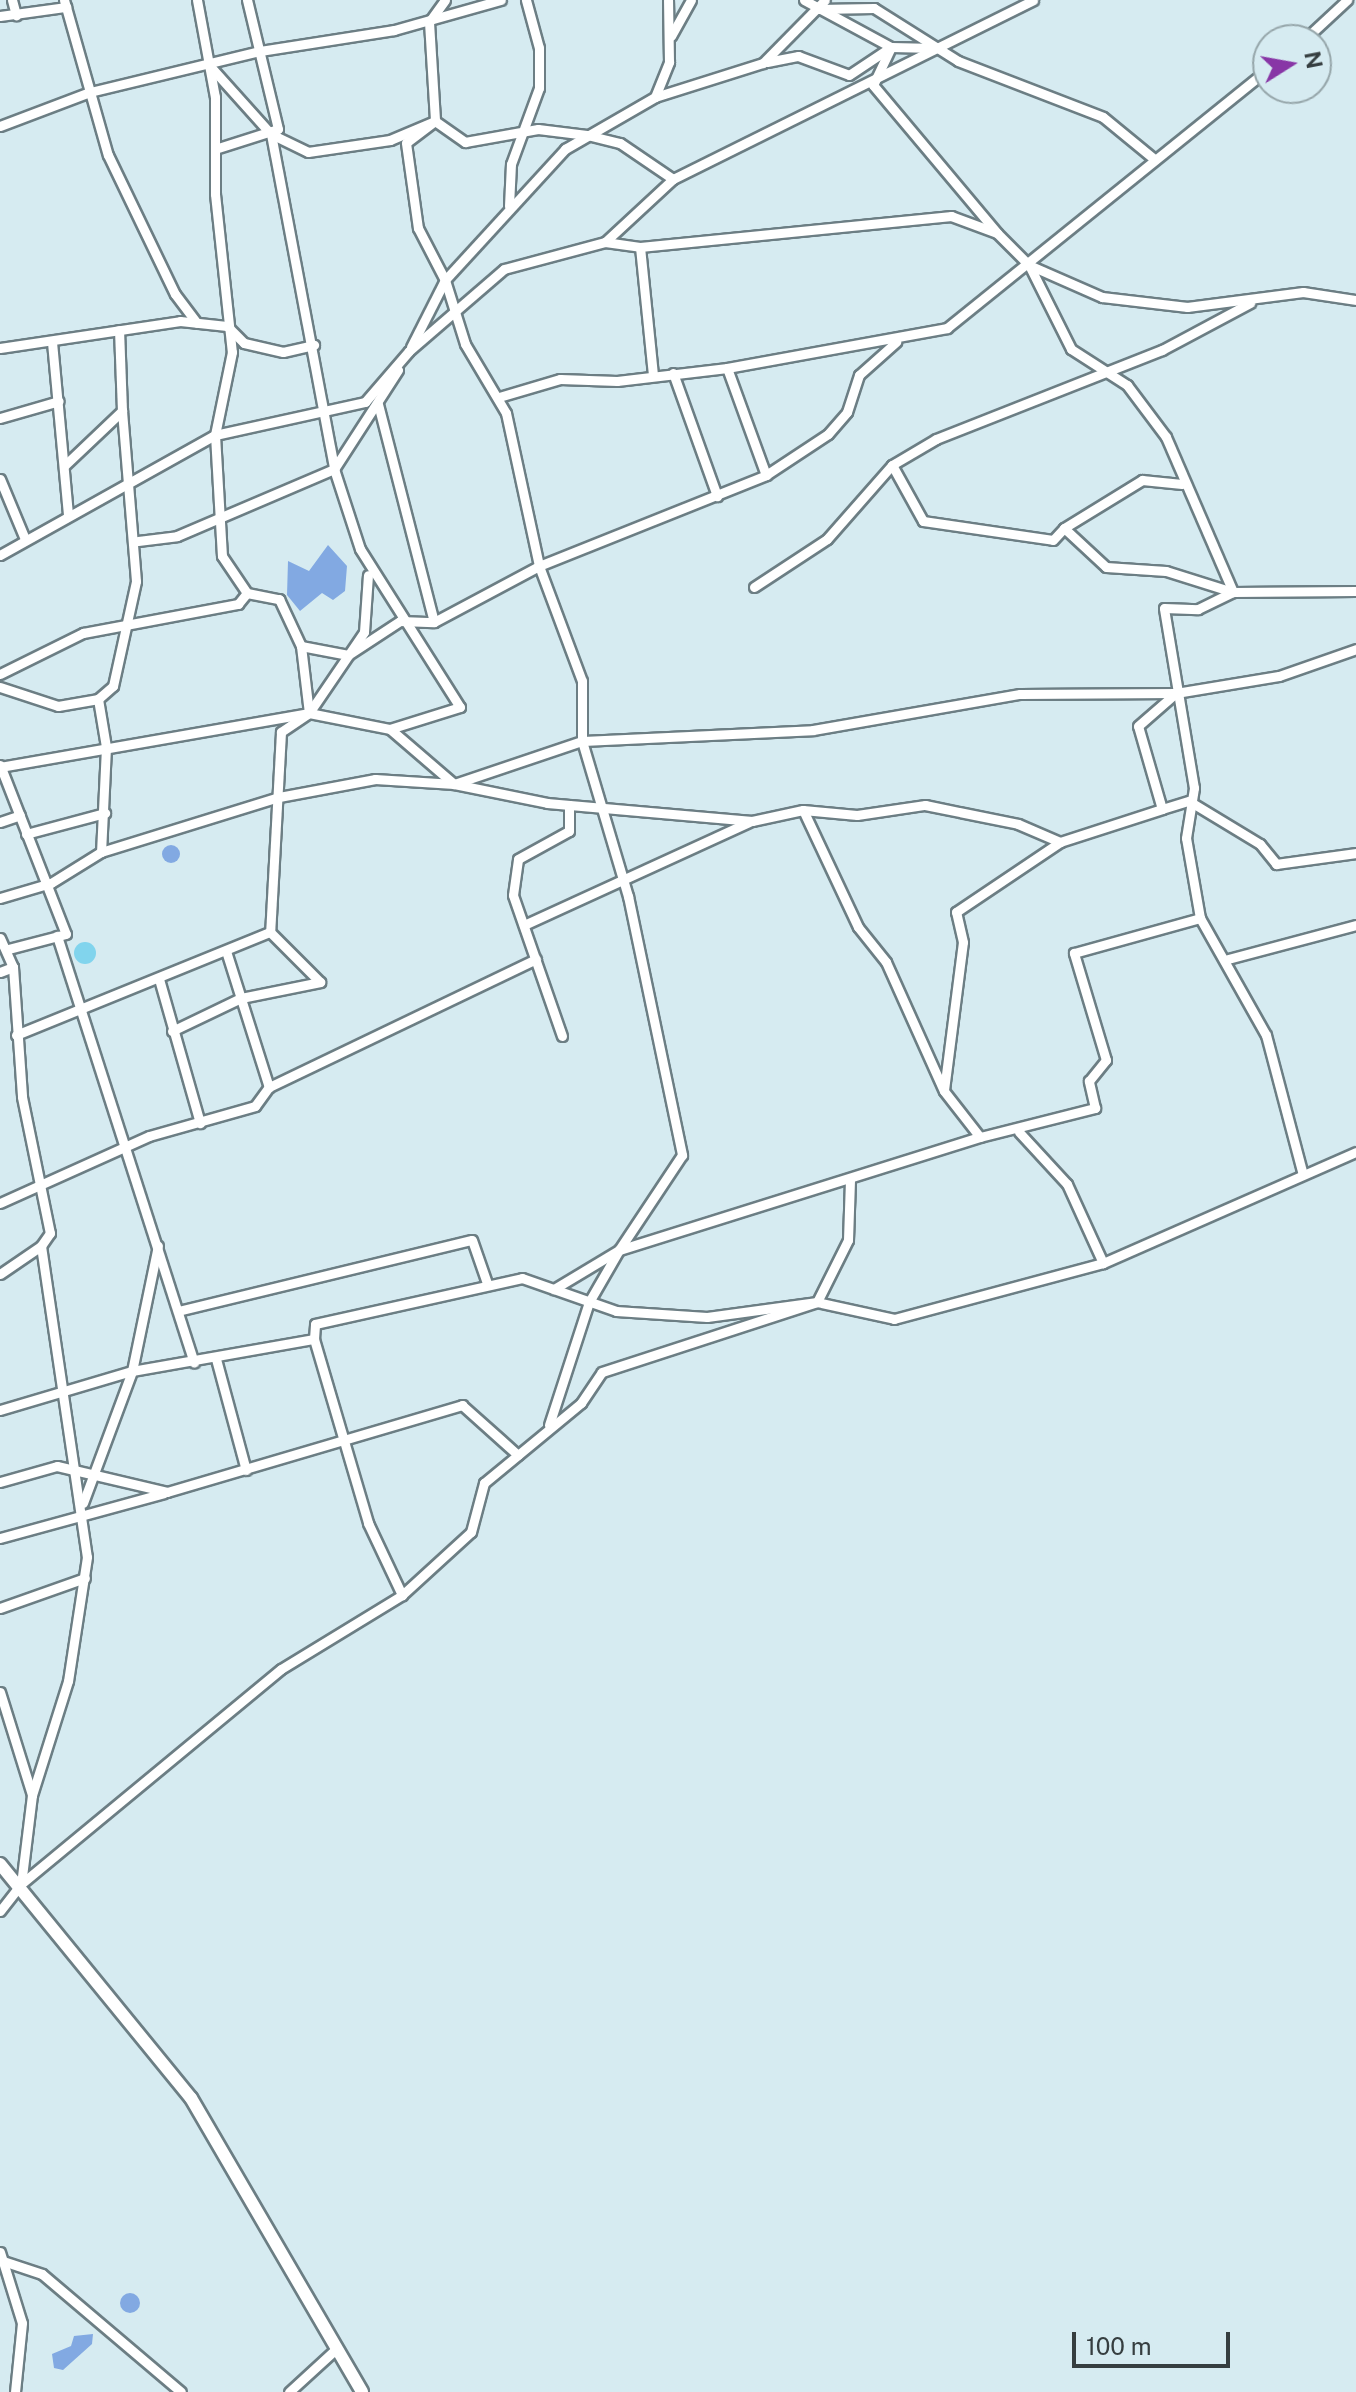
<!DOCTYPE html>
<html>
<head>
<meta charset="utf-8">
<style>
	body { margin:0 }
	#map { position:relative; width:1356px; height:2392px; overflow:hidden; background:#d6ebf1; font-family:"Public Sans",sans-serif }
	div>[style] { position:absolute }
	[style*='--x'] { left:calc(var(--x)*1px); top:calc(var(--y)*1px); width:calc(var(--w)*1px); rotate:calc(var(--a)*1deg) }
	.green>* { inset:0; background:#81d4ed }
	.round { border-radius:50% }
	.water>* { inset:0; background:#82a9e2 }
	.roads { filter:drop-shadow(2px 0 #6c7e84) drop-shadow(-2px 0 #6c7e84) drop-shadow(0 2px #6c7e84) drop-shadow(0 -2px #6c7e84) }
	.minor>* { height:9px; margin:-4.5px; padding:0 4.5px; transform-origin:4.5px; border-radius:4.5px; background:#fff }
	.tertiary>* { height:12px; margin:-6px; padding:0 6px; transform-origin:6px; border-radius:6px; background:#fff }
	span { translate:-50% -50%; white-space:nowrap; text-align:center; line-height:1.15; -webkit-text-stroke:6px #d6ebf1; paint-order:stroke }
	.north { position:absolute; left:1252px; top:24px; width:80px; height:80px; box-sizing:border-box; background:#d6ebf1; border:2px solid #96a6aa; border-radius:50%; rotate:79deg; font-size:22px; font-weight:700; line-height:32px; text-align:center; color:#363e40 }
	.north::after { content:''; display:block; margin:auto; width:28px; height:36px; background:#8836a6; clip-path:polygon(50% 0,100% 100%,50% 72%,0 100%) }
	.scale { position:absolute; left:1072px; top:2332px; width:158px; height:36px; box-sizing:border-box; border:4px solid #363e40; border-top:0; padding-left:10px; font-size:24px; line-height:28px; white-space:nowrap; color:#363e40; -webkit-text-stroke:6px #d6ebf1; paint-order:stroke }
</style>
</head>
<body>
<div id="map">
	<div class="green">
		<div class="round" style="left:74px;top:942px;width:22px;height:22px"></div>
	</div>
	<div class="water">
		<div style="clip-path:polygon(328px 545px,347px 566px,345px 591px,333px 600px,322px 593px,300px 611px,287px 595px,288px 561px,309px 571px)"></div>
		<div class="round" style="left:162px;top:845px;width:18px;height:18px"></div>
		<div class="round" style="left:120px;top:2293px;width:20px;height:20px"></div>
		<div style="clip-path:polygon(93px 2334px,92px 2344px,63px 2370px,54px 2368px,52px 2354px,71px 2346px,74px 2336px)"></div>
	</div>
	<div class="roads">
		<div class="minor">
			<div style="--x:12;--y:0;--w:16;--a:75"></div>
			<div style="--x:64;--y:0;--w:161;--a:74.2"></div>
			<div style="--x:108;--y:155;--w:154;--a:64.3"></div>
			<div style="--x:175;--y:294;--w:36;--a:53"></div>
			<div style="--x:197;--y:0;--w:99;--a:79.5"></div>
			<div style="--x:215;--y:97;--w:97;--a:90"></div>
			<div style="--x:215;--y:194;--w:159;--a:83.9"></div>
			<div style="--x:232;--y:352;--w:85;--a:101.6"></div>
			<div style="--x:215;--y:435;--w:121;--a:86.7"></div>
			<div style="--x:222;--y:556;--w:45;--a:56"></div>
			<div style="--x:247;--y:593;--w:33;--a:11"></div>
			<div style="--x:279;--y:599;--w:52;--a:64.9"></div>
			<div style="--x:301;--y:646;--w:67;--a:83.2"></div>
			<div style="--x:309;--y:713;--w:34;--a:146"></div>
			<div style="--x:281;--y:732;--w:200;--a:93.1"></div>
			<div style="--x:445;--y:0;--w:27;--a:126"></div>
			<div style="--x:429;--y:22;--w:99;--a:86.5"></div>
			<div style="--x:435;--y:121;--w:36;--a:143"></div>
			<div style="--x:406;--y:143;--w:86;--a:82"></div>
			<div style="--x:418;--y:228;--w:59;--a:62.6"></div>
			<div style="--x:445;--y:280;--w:67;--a:72.6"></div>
			<div style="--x:465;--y:344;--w:80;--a:59.3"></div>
			<div style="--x:506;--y:413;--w:157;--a:77.8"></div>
			<div style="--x:539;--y:566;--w:123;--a:69.5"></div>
			<div style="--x:582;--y:681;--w:60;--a:90"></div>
			<div style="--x:582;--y:741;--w:162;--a:73.5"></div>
			<div style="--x:628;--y:896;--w:265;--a:78.2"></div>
			<div style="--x:682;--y:1155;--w:114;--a:123.6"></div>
			<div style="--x:619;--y:1250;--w:76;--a:149"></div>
			<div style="--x:804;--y:0;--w:99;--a:28.4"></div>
			<div style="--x:891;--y:47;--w:42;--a:115.3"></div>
			<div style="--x:873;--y:85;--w:193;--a:50"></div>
			<div style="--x:818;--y:9;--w:56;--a:-1"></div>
			<div style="--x:874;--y:8;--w:99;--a:32.2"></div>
			<div style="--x:958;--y:61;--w:155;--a:21.1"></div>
			<div style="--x:1103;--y:117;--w:65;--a:39.4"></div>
			<div style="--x:0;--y:16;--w:67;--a:-7.8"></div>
			<div style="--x:671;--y:36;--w:41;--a:-60.9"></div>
			<div style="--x:1304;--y:40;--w:59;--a:-42.9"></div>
			<div style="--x:767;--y:62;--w:32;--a:-11"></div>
			<div style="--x:798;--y:56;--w:54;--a:20.4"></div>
			<div style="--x:849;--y:75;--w:50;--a:-33.7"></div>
			<div style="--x:891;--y:47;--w:44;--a:1.3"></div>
			<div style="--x:209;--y:65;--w:93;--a:48.1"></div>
			<div style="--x:271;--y:134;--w:41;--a:25.9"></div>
			<div style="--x:308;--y:152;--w:83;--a:-8.3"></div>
			<div style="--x:390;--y:140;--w:49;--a:-22.9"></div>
			<div style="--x:435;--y:121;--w:37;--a:35"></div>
			<div style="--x:465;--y:142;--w:74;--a:-10.1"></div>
			<div style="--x:538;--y:129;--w:49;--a:7"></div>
			<div style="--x:587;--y:135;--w:34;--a:14"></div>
			<div style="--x:620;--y:143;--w:64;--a:34.2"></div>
			<div style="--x:655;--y:97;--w:38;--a:-68"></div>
			<div style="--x:669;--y:62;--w:62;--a:-90.9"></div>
			<div style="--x:0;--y:126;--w:96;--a:-20.7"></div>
			<div style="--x:90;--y:92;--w:175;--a:-13.6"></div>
			<div style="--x:260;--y:51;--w:136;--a:-8.9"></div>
			<div style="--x:394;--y:30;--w:111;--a:-15.7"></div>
			<div style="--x:271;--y:134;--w:341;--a:79.3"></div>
			<div style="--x:334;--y:469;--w:84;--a:72"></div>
			<div style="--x:360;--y:549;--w:187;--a:57.7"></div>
			<div style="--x:460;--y:707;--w:73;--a:162.6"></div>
			<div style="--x:215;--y:149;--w:66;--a:-17.6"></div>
			<div style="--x:278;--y:129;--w:133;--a:-103.5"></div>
			<div style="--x:509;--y:206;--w:42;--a:-87.3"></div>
			<div style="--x:511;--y:164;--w:81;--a:-69.8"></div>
			<div style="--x:539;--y:88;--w:40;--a:-90"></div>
			<div style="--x:539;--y:48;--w:50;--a:-105.2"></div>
			<div style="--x:605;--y:242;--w:93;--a:-42.8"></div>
			<div style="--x:673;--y:179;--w:402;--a:-26.4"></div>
			<div style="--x:640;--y:247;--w:129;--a:84.2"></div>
			<div style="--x:1029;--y:265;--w:94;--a:63.4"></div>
			<div style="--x:1071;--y:349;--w:67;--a:32.7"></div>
			<div style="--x:1127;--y:385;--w:65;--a:53.1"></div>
			<div style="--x:1166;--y:437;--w:169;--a:66.6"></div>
			<div style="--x:52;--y:342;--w:173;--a:84.7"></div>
			<div style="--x:411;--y:347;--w:75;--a:-63.1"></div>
			<div style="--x:445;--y:280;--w:178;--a:-47.5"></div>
			<div style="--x:565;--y:149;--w:104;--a:-30"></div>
			<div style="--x:655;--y:97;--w:113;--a:-17.5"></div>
			<div style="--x:763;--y:63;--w:88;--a:-45.5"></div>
			<div style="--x:0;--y:348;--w:182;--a:-8.5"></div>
			<div style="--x:180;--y:321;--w:47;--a:6.1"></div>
			<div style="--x:227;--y:326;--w:24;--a:45"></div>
			<div style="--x:244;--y:343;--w:40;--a:13"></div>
			<div style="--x:283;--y:352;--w:32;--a:-13"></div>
			<div style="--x:727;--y:368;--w:114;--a:70"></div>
			<div style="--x:673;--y:373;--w:131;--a:70.3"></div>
			<div style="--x:499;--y:397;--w:64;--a:-16.4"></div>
			<div style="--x:560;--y:379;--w:57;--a:2"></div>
			<div style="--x:617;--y:381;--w:111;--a:-6.7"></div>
			<div style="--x:727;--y:368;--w:224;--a:-10.3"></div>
			<div style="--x:947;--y:328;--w:412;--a:-38.9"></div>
			<div style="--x:378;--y:404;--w:225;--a:75.6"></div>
			<div style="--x:0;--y:418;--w:61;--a:-16.1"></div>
			<div style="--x:65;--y:465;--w:79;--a:-43.5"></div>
			<div style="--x:122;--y:411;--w:81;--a:-92.1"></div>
			<div style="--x:892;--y:465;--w:64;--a:61"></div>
			<div style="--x:923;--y:521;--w:131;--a:8.3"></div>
			<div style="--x:1053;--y:540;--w:16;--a:-47"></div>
			<div style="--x:1064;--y:528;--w:57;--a:42.9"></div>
			<div style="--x:1106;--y:567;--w:60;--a:3.8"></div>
			<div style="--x:1166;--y:571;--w:70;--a:17.4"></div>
			<div style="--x:1233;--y:592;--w:123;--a:-0.5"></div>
			<div style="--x:0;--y:479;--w:65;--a:67.4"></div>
			<div style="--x:1064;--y:528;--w:92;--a:-31.6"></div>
			<div style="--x:1142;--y:480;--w:40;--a:5.7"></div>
			<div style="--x:138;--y:541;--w:39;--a:-7"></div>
			<div style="--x:177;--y:536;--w:171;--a:-23.1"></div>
			<div style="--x:334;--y:469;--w:118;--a:-57.1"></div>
			<div style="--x:0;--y:555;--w:246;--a:-29.2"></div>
			<div style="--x:215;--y:435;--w:154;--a:-12.4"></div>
			<div style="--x:365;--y:402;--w:67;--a:-49.2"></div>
			<div style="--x:409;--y:351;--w:125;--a:-40.8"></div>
			<div style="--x:504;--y:269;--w:105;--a:-15"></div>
			<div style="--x:605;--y:242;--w:35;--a:8"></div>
			<div style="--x:640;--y:247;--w:313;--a:-5.7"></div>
			<div style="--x:951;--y:216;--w:49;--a:20.3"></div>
			<div style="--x:997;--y:233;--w:45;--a:45"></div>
			<div style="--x:1029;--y:265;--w:80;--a:23.7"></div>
			<div style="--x:1102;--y:297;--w:86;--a:6.7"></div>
			<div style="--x:1187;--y:307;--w:117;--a:-7.4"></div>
			<div style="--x:1303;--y:292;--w:54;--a:8.6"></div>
			<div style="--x:754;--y:587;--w:87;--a:-33.3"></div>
			<div style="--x:827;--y:539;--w:98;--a:-48.7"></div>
			<div style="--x:892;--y:465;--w:51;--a:-30.6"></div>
			<div style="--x:936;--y:439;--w:243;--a:-21.5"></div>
			<div style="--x:1162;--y:350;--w:100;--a:-28.1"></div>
			<div style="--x:301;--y:646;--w:48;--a:10.8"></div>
			<div style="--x:348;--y:655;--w:62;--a:-33.2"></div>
			<div style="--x:400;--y:621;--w:34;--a:2"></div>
			<div style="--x:434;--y:622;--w:119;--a:-28.1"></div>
			<div style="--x:539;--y:566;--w:245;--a:-21.8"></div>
			<div style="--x:766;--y:475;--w:74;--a:-33.5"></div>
			<div style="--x:828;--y:434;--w:29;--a:-49"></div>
			<div style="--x:847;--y:412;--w:39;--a:-72"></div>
			<div style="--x:859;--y:375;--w:50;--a:-41.7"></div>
			<div style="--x:0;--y:674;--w:93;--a:-26.3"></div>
			<div style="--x:83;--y:633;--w:158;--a:-10.6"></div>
			<div style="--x:238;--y:604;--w:14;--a:-51"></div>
			<div style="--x:0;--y:687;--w:61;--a:18.1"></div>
			<div style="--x:58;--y:706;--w:41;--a:-9.9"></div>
			<div style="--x:98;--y:699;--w:49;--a:80.5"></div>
			<div style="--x:106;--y:747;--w:105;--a:92.7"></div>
			<div style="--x:98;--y:699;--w:20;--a:-41"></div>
			<div style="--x:113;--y:686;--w:107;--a:-77.6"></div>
			<div style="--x:136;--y:581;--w:171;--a:-94.7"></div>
			<div style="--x:309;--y:713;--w:98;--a:-55.8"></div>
			<div style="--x:364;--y:632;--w:57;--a:-86"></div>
			<div style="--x:0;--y:765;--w:181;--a:68.7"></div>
			<div style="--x:66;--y:934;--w:60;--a:165.5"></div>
			<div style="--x:0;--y:767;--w:314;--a:-9.9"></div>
			<div style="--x:309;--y:713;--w:83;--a:11.2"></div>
			<div style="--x:390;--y:729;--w:84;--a:40.7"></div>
			<div style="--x:454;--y:784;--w:95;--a:11.5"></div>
			<div style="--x:547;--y:803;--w:206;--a:5"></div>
			<div style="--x:752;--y:821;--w:52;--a:-12.2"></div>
			<div style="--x:803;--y:810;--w:54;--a:5.3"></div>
			<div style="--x:857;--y:815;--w:69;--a:-8.4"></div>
			<div style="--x:925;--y:805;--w:95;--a:11.5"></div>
			<div style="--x:1018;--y:824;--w:46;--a:23.2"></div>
			<div style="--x:1162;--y:809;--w:28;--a:-17"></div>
			<div style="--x:1189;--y:801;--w:83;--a:31.2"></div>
			<div style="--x:1260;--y:844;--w:26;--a:51"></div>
			<div style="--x:1276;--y:864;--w:81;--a:-7.8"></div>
			<div style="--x:803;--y:810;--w:129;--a:64.8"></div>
			<div style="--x:858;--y:927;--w:45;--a:51.3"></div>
			<div style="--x:886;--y:962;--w:141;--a:65.8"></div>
			<div style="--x:944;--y:1091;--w:58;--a:52"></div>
			<div style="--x:980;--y:1137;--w:119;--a:-14.2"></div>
			<div style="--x:1095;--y:1108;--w:28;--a:-103"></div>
			<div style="--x:1089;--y:1081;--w:27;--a:-51"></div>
			<div style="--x:1106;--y:1060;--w:112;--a:-106.7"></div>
			<div style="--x:1074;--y:953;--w:131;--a:-15.5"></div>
			<div style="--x:1200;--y:918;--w:81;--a:-99.9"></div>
			<div style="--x:1186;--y:838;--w:51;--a:-80.9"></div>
			<div style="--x:1194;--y:788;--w:182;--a:-99.5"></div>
			<div style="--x:1164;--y:608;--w:34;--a:2"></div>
			<div style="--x:1198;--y:609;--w:39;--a:-26"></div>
			<div style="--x:0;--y:822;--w:21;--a:-19"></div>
			<div style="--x:26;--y:834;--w:82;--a:-14.9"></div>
			<div style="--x:0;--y:898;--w:53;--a:-16.4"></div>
			<div style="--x:51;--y:883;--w:59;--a:-31.8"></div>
			<div style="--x:101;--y:852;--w:186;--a:-17.2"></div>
			<div style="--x:279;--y:797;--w:98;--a:-10.6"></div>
			<div style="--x:375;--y:779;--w:79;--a:3.6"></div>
			<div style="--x:454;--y:784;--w:135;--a:-18.6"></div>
			<div style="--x:582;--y:741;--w:231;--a:-2.7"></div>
			<div style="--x:813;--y:730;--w:210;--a:-9.9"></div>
			<div style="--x:1020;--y:694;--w:156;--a:-0.4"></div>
			<div style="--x:1176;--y:693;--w:104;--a:-9.4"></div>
			<div style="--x:1279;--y:676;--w:82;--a:-19.3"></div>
			<div style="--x:1200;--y:918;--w:134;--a:60.6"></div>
			<div style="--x:1266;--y:1035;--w:141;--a:75.2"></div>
			<div style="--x:524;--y:925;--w:247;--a:-24.6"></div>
			<div style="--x:57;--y:936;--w:448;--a:72.2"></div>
			<div style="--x:0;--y:938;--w:32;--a:66"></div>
			<div style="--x:13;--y:967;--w:130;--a:86"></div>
			<div style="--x:22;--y:1097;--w:139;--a:78.4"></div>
			<div style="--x:50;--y:1233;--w:16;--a:125"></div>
			<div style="--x:41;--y:1246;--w:314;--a:81.6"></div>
			<div style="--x:87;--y:1557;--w:125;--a:98.7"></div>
			<div style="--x:68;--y:1681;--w:120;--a:107.5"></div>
			<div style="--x:32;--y:1795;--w:90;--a:97"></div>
			<div style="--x:226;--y:951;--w:143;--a:72.5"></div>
			<div style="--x:1228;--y:959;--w:132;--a:-14.9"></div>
			<div style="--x:0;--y:972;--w:14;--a:-21"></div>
			<div style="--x:159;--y:979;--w:150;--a:74.1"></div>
			<div style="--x:172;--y:1031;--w:76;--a:-25.6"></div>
			<div style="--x:241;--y:998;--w:81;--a:-11.4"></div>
			<div style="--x:320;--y:982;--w:71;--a:-135"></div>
			<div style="--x:16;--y:1035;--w:274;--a:-22.1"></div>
			<div style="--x:562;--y:1036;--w:149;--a:-109.2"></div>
			<div style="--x:513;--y:895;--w:36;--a:-82"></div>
			<div style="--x:518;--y:859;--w:58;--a:-28.8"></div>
			<div style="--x:569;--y:831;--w:26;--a:-90"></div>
			<div style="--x:944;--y:1090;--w:149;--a:-82.7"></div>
			<div style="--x:963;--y:942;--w:31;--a:-103"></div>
			<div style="--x:956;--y:912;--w:125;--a:-33.9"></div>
			<div style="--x:1060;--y:842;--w:107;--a:-17.9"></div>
			<div style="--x:1162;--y:809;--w:86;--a:-106.1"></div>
			<div style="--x:1138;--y:726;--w:50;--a:-41"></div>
			<div style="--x:1019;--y:1132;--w:71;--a:47.3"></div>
			<div style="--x:1067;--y:1184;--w:87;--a:65.5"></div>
			<div style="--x:0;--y:1203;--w:163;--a:-24.2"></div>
			<div style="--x:149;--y:1136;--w:110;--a:-15.8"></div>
			<div style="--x:255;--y:1106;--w:24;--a:-54"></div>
			<div style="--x:269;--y:1087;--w:296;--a:-25.6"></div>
			<div style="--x:0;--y:1274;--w:50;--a:-34.3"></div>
			<div style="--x:178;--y:1311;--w:302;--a:-13.6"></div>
			<div style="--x:472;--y:1240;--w:46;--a:70.8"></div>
			<div style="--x:314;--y:1339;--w:192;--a:73.6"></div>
			<div style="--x:368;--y:1523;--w:80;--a:64.7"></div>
			<div style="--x:216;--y:1359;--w:115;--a:74.9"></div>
			<div style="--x:0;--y:1410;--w:138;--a:-16.5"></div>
			<div style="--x:132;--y:1371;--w:185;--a:-10"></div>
			<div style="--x:314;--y:1339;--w:15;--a:-86"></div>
			<div style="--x:315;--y:1324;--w:212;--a:-12.5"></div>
			<div style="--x:522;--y:1278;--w:100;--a:19.3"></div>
			<div style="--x:616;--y:1311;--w:91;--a:3.8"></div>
			<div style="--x:707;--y:1317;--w:111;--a:-7.8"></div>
			<div style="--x:817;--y:1302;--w:79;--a:12.4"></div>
			<div style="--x:894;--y:1319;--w:216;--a:-15"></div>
			<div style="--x:1103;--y:1263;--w:276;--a:-23.7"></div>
			<div style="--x:549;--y:1425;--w:129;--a:-72"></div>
			<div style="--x:589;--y:1302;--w:60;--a:-60"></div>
			<div style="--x:619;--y:1250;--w:378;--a:-17.4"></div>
			<div style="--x:0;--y:1482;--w:59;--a:-15.7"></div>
			<div style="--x:57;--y:1466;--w:113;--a:13.3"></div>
			<div style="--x:167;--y:1492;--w:308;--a:-16.4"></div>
			<div style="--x:462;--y:1405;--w:75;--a:41.8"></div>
			<div style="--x:83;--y:1503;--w:141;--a:-69.6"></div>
			<div style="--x:132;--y:1371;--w:128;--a:-78.3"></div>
			<div style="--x:0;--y:1538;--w:170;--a:-15.3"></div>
			<div style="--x:0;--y:1608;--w:90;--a:-19.4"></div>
			<div style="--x:0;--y:1692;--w:108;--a:72.7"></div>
			<div style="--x:0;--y:1911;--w:34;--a:-52"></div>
			<div style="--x:21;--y:1884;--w:337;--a:-39.6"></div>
			<div style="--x:281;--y:1669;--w:142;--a:-31.4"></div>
			<div style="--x:402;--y:1595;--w:93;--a:-42.4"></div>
			<div style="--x:471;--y:1532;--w:51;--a:-75.1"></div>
			<div style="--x:484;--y:1483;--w:126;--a:-39.5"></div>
			<div style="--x:581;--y:1403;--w:37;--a:-56"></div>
			<div style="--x:602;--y:1372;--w:226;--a:-18"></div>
			<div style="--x:817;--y:1302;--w:69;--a:-63.4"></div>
			<div style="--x:848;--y:1240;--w:61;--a:-88.1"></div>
			<div style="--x:0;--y:2252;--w:74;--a:72.8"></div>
			<div style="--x:22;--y:2323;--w:69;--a:95.8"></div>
			<div style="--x:0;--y:2260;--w:44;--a:18.4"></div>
			<div style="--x:42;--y:2274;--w:182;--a:40.3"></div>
			<div style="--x:289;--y:2392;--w:65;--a:-42.5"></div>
		</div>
		<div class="tertiary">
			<div style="--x:0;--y:1864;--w:302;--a:50.8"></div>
			<div style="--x:191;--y:2098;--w:340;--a:59.8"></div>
		</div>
	</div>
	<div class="north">N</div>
	<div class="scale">100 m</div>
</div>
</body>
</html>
